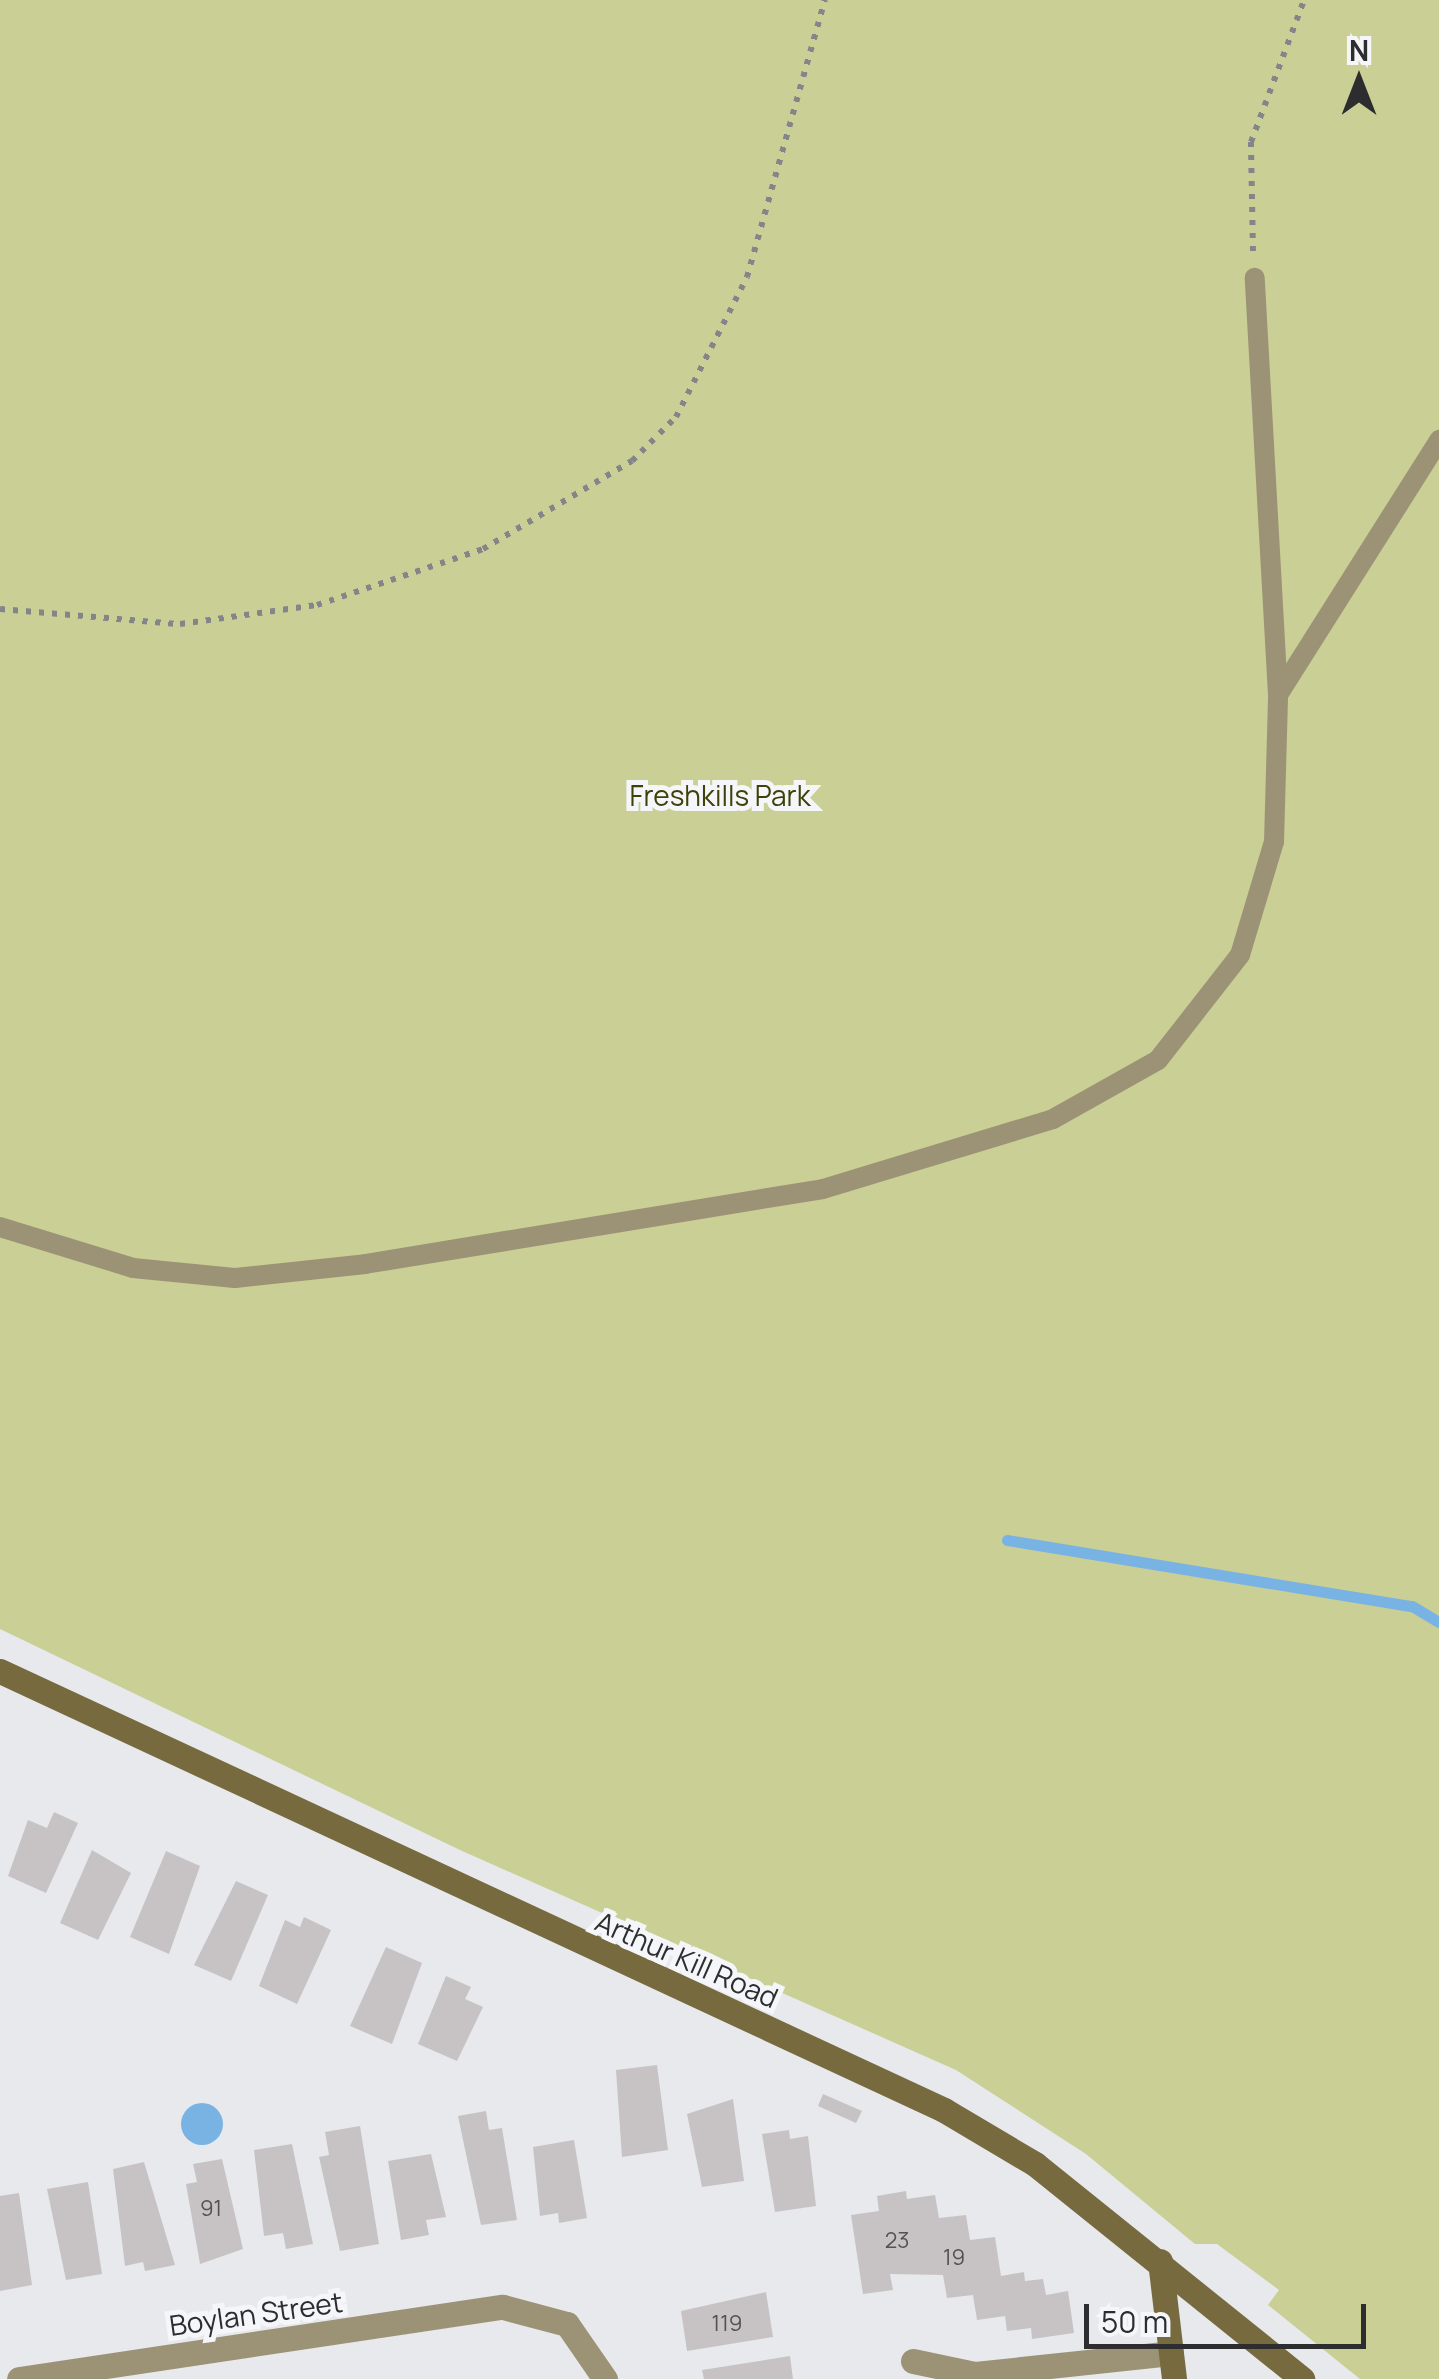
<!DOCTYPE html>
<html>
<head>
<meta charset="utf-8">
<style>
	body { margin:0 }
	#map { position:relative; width:1439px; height:2379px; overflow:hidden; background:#e7e9ec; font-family:Manrope,sans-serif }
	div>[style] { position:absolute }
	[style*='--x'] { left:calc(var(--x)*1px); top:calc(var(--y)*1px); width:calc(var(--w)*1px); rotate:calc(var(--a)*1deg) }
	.green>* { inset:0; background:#cacf95 }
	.water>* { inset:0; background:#79b3e4 }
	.round { border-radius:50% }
	.stream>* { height:11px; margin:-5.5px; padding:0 5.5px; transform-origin:5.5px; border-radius:5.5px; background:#79b3e4 }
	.building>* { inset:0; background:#c7c3c5 }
	.path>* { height:6px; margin-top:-3px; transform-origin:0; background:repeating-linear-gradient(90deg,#848588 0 5px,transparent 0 13px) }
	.lane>* { height:20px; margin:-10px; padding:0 10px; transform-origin:10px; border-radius:10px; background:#9c9376 }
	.street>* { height:25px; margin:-12.5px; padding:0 12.5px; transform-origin:12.5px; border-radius:12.5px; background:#9c9376 }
	.secondary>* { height:25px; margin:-12.5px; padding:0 12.5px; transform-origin:12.5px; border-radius:12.5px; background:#776a3f }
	span { translate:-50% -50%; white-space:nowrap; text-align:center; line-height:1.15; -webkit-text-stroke:10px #f5f6f9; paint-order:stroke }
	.number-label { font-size:22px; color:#545254 }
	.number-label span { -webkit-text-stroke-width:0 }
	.park-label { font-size:28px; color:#3f4109 }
	.street-label { font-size:28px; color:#2d2d2f }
	.north { position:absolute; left:1309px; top:30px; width:100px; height:100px; -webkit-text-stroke:8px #f5f6f9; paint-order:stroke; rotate:0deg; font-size:28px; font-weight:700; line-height:40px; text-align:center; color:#2d2d2f }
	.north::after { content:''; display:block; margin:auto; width:35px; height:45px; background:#2d2d2f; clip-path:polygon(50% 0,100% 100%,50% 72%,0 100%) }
	.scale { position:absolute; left:1084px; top:2304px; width:282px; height:45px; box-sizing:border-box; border:5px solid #2d2d2f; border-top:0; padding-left:12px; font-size:30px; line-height:35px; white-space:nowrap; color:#2d2d2f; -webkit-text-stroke:8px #f5f6f9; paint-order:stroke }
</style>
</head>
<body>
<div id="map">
	<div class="green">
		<div style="clip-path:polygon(0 0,1439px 0,1439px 2379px,1360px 2379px,1268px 2305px,1279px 2290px,1217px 2244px,1195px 2244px,1086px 2154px,956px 2070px,460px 1850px,0 1629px)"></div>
	</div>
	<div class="water">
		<div class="round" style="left:181px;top:2103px;width:42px;height:42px"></div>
	</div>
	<div class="stream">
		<div style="--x:1007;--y:1540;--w:410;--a:9.3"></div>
		<div style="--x:1412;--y:1606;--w:31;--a:31"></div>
	</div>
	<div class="building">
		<div style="clip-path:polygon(54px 1812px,78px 1823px,46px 1893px,8px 1876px,28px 1820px,47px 1828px)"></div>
		<div style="clip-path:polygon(92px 1850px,131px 1873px,98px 1940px,60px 1923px)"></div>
		<div style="clip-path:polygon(166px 1851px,200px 1866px,169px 1954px,130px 1937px)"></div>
		<div style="clip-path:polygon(236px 1881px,268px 1895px,231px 1981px,194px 1965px)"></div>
		<div style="clip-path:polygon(304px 1917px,331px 1930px,297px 2004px,259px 1986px,285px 1920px,300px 1927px)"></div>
		<div style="clip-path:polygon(386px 1947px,422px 1963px,392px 2044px,350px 2026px)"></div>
		<div style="clip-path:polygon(446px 1976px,471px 1987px,465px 1999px,483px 2007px,457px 2061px,418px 2044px)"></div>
		<div style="clip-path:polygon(657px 2065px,668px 2150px,622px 2157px,616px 2070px)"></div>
		<div style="clip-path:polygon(823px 2094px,862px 2111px,856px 2123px,818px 2106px)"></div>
		<div style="clip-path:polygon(733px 2099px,744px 2181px,702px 2187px,687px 2114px)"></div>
		<div style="clip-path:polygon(486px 2111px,489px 2130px,502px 2128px,517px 2220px,481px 2225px,458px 2116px)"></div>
		<div style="clip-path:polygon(360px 2126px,379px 2244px,340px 2251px,319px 2157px,329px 2155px,325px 2132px)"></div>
		<div style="clip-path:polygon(789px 2130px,790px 2139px,808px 2136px,816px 2206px,775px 2212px,762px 2134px)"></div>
		<div style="clip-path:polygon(574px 2140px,587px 2218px,559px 2223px,558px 2213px,540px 2216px,533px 2147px)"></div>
		<div style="clip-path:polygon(292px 2144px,313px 2244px,286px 2249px,283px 2233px,264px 2236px,254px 2150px)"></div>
		<div style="clip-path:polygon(431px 2154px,446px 2217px,426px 2220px,429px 2235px,401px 2240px,388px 2161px)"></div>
		<div style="clip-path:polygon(222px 2159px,243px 2249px,200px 2264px,186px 2184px,197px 2182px,193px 2164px)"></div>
		<div style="clip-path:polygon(144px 2162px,175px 2265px,145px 2271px,143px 2262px,125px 2266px,113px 2169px)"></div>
		<div style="clip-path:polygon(88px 2182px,102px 2274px,66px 2280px,47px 2189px)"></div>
		<div style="clip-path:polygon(906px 2191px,907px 2199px,935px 2195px,939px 2218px,966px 2215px,970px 2240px,995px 2237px,1001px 2276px,1024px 2272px,1025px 2281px,1043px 2279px,1046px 2295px,1068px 2291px,1074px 2333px,1032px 2339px,1031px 2328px,1007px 2331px,1005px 2316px,977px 2320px,973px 2295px,947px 2298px,943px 2275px,890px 2274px,893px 2290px,863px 2294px,851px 2215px,879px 2211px,877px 2196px)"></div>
		<div style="clip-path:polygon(19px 2193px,32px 2285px,0 2291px,0 2196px)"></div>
		<div style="clip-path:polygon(766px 2292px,773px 2337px,687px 2351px,681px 2311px)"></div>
		<div style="clip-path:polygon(790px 2356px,793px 2379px,704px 2379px,702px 2370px)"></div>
	</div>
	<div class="path">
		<div style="--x:1253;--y:251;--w:109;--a:-91.1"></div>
		<div style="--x:1251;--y:142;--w:152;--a:-69.5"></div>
		<div style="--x:0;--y:609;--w:181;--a:4.8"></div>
		<div style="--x:180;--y:624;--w:138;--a:-7.9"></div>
		<div style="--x:317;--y:605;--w:175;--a:-18.6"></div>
		<div style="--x:483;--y:549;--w:173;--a:-30.6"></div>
		<div style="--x:632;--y:461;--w:62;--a:-45"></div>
		<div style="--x:676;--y:417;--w:157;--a:-63.1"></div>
		<div style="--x:747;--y:277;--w:288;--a:-74.3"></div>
	</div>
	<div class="lane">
		<div style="--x:1278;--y:695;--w:302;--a:-57.7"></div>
		<div style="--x:0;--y:1227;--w:139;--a:17.1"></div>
		<div style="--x:133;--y:1268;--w:102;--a:5.6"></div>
		<div style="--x:235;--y:1278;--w:131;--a:-6.1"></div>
		<div style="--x:365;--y:1264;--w:464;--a:-9.3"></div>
		<div style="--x:823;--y:1189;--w:240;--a:-16.9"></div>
		<div style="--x:1053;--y:1119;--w:120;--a:-29.3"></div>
		<div style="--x:1158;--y:1060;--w:133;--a:-52"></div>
		<div style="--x:1240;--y:955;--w:118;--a:-73.3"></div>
		<div style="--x:1274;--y:842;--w:147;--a:-88.4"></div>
		<div style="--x:1278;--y:695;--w:418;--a:-93.2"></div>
	</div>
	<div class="street">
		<div style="--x:913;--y:2361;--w:63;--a:11.8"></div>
		<div style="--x:975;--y:2374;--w:197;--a:-6.1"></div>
		<div style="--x:19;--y:2379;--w:489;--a:-8.5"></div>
		<div style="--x:503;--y:2307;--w:66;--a:14.9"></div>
		<div style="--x:567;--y:2324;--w:67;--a:55.4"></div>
	</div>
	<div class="secondary">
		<div style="--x:0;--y:1671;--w:1041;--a:24.94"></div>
		<div style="--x:944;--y:2110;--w:106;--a:30.7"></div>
		<div style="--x:1035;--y:2164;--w:343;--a:38.8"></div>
		<div style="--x:1160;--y:2261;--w:119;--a:83.2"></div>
	</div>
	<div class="number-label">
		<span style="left:211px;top:2209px">91</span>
		<span style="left:897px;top:2241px">23</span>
		<span style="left:954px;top:2258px">19</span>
		<span style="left:727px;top:2324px">119</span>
	</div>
	<div class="park-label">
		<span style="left:720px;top:795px">Freshkills Park</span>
	</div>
	<div class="street-label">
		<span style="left:687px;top:1959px;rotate:24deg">Arthur Kill Road</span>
		<span style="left:256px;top:2313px;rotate:-8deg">Boylan Street</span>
	</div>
	<div class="north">N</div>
	<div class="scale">50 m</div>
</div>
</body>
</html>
